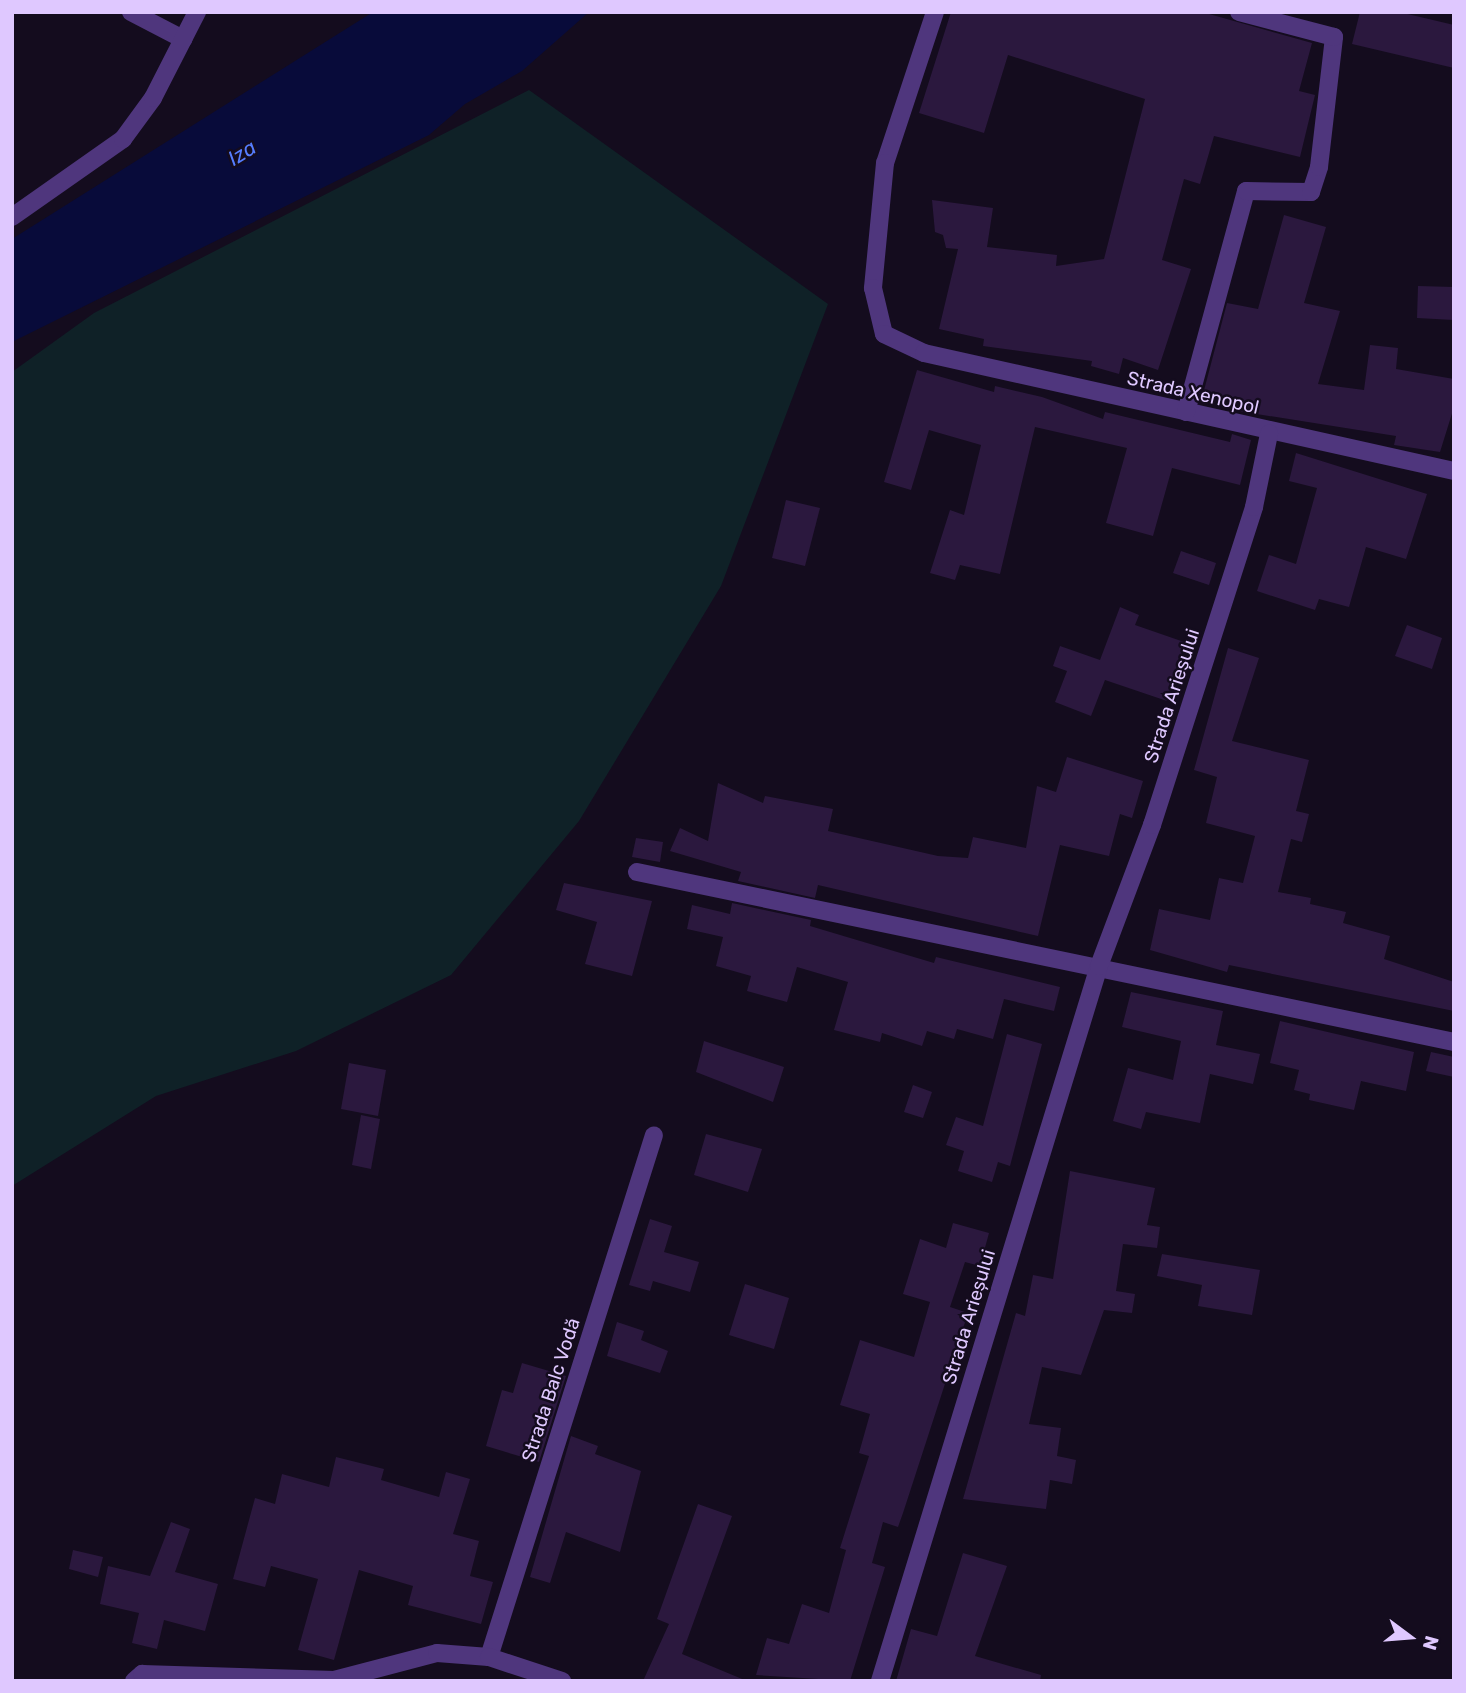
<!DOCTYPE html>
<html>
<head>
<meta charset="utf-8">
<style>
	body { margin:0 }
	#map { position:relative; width:1466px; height:1693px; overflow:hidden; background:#140c1e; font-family:Rubik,sans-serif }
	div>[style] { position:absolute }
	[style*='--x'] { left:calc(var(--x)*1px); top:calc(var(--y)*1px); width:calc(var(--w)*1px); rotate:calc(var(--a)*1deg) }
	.green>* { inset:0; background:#0f2127 }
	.water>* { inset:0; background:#080b3a }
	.building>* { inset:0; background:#2b183e }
	.street>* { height:18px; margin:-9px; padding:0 9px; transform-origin:9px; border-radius:9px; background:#4f367d }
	span { translate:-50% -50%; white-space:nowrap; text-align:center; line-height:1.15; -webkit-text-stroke:5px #140c1e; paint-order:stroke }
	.street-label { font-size:19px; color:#dfc8ff }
	.water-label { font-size:21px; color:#567dff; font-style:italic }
	.frame { position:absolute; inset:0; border:14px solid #dfc8ff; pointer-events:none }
	.north { position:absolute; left:1375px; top:1602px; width:70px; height:70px; -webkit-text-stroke:5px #140c1e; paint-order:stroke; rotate:106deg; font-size:19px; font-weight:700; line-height:28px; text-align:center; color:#dfc8ff }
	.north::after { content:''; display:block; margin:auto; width:24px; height:32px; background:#dfc8ff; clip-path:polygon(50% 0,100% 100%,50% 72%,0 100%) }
</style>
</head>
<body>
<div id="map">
	<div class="green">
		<div style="clip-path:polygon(529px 90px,828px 304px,721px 586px,579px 821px,451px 975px,296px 1051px,156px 1096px,12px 1186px,12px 372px,94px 313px)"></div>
	</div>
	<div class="water">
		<div style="clip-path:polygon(373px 12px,589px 12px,522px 71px,465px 104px,429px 135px,12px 342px,12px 239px)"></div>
	</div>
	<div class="building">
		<div style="clip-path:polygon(951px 12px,1202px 12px,1312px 43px,1299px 91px,1315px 95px,1300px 157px,1214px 136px,1200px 184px,1184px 179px,1162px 260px,1191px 269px,1158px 370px,1123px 358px,1119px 374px,1091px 366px,1092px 361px,983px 346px,984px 339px,939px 329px,958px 249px,946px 248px,943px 235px,935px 232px,932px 200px,993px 208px,987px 247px,1057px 255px,1056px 266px,1104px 259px,1145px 99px,1008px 55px,984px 133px,919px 113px)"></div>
		<div style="clip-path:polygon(1360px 12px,1399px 12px,1454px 25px,1454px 68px,1352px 44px)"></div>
		<div style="clip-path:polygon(1284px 215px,1326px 227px,1304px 303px,1340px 311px,1318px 384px,1364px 390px,1370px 345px,1398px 348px,1396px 369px,1454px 379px,1454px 407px,1440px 452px,1394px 445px,1396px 436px,1238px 411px,1241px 398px,1202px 398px,1227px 303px,1258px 309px)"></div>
		<div style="clip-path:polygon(1418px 286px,1454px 287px,1454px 320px,1417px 318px)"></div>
		<div style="clip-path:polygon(917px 370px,994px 392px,995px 386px,1042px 397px,1103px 419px,1105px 412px,1230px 442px,1232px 434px,1251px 440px,1240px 485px,1172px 468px,1153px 536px,1106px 523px,1127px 448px,1035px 427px,1000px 574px,960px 565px,955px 580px,930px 573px,950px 510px,964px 515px,981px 445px,929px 430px,911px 490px,884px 482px)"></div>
		<div style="clip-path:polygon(1296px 453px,1427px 494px,1406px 559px,1366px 547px,1349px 607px,1319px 599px,1315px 610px,1257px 591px,1269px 555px,1296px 564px,1317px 488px,1289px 481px)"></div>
		<div style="clip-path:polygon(786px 500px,820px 508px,805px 566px,772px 558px)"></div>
		<div style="clip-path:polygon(1181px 551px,1216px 563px,1209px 585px,1173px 573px)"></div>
		<div style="clip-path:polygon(1120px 607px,1139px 615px,1135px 625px,1187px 643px,1167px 701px,1105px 680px,1091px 716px,1055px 702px,1067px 671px,1053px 666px,1060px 646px,1100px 660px)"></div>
		<div style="clip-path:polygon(1407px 625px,1442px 638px,1432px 669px,1395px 656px)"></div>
		<div style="clip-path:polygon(1228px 648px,1259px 658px,1232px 741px,1309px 760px,1296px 811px,1309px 814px,1302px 842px,1291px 839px,1278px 892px,1311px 898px,1310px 904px,1346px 912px,1343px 923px,1390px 936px,1384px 959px,1454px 982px,1454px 1011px,1229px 965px,1227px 972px,1150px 950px,1159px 909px,1210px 920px,1219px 878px,1243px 883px,1255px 836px,1206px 823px,1217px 777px,1194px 770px)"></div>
		<div style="clip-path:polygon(1067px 757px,1143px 781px,1132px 818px,1120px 814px,1109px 856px,1060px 845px,1038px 936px,818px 885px,815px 898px,738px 881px,741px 872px,670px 851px,680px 828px,708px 841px,718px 783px,763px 803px,765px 796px,833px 809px,828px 831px,938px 856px,968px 858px,973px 837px,1026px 848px,1037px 786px,1056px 792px)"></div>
		<div style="clip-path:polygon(636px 838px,663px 842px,660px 862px,632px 857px)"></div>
		<div style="clip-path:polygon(564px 883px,652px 901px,632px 976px,585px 964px,597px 922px,556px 910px)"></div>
		<div style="clip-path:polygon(732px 903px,811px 920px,810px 926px,934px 963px,936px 957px,1060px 987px,1054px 1011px,1004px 999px,993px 1039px,957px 1029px,954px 1039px,927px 1031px,922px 1046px,882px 1033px,880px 1042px,834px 1030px,848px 982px,797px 967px,787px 1002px,747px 991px,751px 976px,716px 966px,723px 937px,687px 929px,692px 905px,730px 914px)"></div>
		<div style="clip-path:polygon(1131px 992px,1223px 1011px,1216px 1045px,1260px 1054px,1253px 1084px,1210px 1074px,1200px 1123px,1146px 1112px,1141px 1129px,1113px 1121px,1128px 1068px,1173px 1080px,1181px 1041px,1122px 1027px)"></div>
		<div style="clip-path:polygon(1280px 1021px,1414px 1052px,1406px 1091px,1361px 1081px,1354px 1110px,1309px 1100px,1310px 1094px,1294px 1090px,1299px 1070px,1270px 1063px)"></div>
		<div style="clip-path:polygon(1007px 1034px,1042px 1044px,1010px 1166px,998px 1162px,992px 1182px,958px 1171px,964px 1151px,946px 1145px,956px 1117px,983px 1126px)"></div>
		<div style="clip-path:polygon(704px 1041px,784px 1067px,773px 1102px,696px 1072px)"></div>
		<div style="clip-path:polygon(1431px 1052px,1454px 1057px,1454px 1077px,1426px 1071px)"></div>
		<div style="clip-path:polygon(349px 1063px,386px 1070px,378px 1116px,341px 1109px)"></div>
		<div style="clip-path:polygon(913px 1085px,932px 1092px,923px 1118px,904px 1112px)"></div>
		<div style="clip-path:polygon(361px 1115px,380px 1119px,371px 1169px,352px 1165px)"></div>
		<div style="clip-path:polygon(706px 1134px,762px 1149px,748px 1192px,694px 1175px)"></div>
		<div style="clip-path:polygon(1070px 1171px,1155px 1188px,1147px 1225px,1160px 1227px,1157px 1248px,1123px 1244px,1116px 1291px,1135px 1294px,1132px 1313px,1104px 1310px,1081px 1375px,1042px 1367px,1029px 1424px,1061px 1428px,1057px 1456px,1076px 1460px,1072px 1484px,1050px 1480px,1046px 1509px,963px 1499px,1016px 1313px,1025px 1316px,1033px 1275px,1053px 1279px)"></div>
		<div style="clip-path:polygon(650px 1219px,672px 1226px,664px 1252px,699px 1262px,690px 1292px,653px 1281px,650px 1291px,629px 1285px)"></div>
		<div style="clip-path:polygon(953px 1223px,989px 1233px,980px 1266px,965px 1262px,950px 1307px,968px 1313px,903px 1513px,898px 1527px,883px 1522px,872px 1563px,885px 1567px,850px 1681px,756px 1675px,767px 1638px,789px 1644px,802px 1604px,829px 1613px,846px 1550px,840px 1548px,869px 1456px,859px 1453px,870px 1414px,840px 1405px,860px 1340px,914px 1357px,930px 1302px,903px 1294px,920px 1239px,946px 1248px)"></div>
		<div style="clip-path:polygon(1162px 1254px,1260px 1270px,1252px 1315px,1198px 1306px,1202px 1285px,1157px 1276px)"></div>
		<div style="clip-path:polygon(745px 1284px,789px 1298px,774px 1349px,729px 1335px)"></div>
		<div style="clip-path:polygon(617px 1322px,644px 1331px,641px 1340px,668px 1351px,660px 1373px,607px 1356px)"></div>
		<div style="clip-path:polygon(522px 1363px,566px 1376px,539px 1462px,486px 1446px,502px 1390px,513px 1393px)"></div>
		<div style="clip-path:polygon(571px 1436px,598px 1446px,595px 1454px,641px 1471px,620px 1552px,566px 1532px,550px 1583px,530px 1577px)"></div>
		<div style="clip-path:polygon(336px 1457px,384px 1469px,381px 1480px,439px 1497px,446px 1472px,470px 1479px,453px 1534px,479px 1541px,470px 1576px,493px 1582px,481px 1624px,408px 1605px,413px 1586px,359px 1570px,334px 1660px,298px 1650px,318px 1579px,271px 1566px,265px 1587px,233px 1579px,255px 1498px,275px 1504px,282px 1474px,329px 1487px)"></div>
		<div style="clip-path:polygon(698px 1504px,732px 1516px,682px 1654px,747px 1681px,643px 1681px,669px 1624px,657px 1619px)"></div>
		<div style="clip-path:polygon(171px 1522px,190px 1529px,175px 1572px,218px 1584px,205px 1631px,164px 1620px,157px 1649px,132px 1643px,139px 1613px,100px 1604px,108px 1566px,150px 1576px)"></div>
		<div style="clip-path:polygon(73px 1550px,103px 1557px,98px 1577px,69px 1569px)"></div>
		<div style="clip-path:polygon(963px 1553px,1007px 1566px,975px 1656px,1041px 1675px,1040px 1681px,896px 1681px,911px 1629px,937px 1636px)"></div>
	</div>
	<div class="street">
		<div style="--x:131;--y:12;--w:59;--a:27.4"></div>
		<div style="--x:935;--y:12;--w:159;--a:108.3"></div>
		<div style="--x:885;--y:163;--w:126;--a:95.5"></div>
		<div style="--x:873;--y:288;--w:47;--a:76.6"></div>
		<div style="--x:884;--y:334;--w:44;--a:25.4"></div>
		<div style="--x:924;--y:353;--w:543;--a:12.55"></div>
		<div style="--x:12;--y:217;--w:136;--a:-35.1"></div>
		<div style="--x:123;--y:139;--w:51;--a:-53.8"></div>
		<div style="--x:153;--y:98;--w:97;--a:-62.9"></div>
		<div style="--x:1186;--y:412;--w:229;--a:-74.8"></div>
		<div style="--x:1246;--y:191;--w:65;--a:0.9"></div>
		<div style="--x:1311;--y:192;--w:26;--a:-72"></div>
		<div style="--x:1319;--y:167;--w:131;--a:-83.4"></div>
		<div style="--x:1334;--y:37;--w:98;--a:-165.3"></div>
		<div style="--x:637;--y:872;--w:834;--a:11.75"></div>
		<div style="--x:489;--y:1657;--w:547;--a:-72.46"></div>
		<div style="--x:134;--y:1681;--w:11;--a:-41"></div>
		<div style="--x:142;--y:1674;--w:192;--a:1.8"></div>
		<div style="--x:334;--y:1680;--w:106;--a:-14.7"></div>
		<div style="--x:437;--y:1653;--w:52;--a:4.4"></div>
		<div style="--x:489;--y:1657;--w:77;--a:18.2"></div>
		<div style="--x:880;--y:1681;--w:748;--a:-72.97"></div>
		<div style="--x:1099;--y:966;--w:151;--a:-69.4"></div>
		<div style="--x:1152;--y:825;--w:334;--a:-72.2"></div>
		<div style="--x:1254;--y:507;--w:75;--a:-78.4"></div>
	</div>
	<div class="street-label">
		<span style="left:1193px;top:393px;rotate:13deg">Strada Xenopol</span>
		<span style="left:1172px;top:696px;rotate:-72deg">Strada Arieșului</span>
		<span style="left:969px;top:1317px;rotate:-73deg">Strada Arieșului</span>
		<span style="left:551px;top:1390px;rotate:-72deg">Strada Balc Vodă</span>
	</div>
	<div class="water-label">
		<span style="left:242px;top:153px;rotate:-32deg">Iza</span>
	</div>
	<div class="frame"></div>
	<div class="north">N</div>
</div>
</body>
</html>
